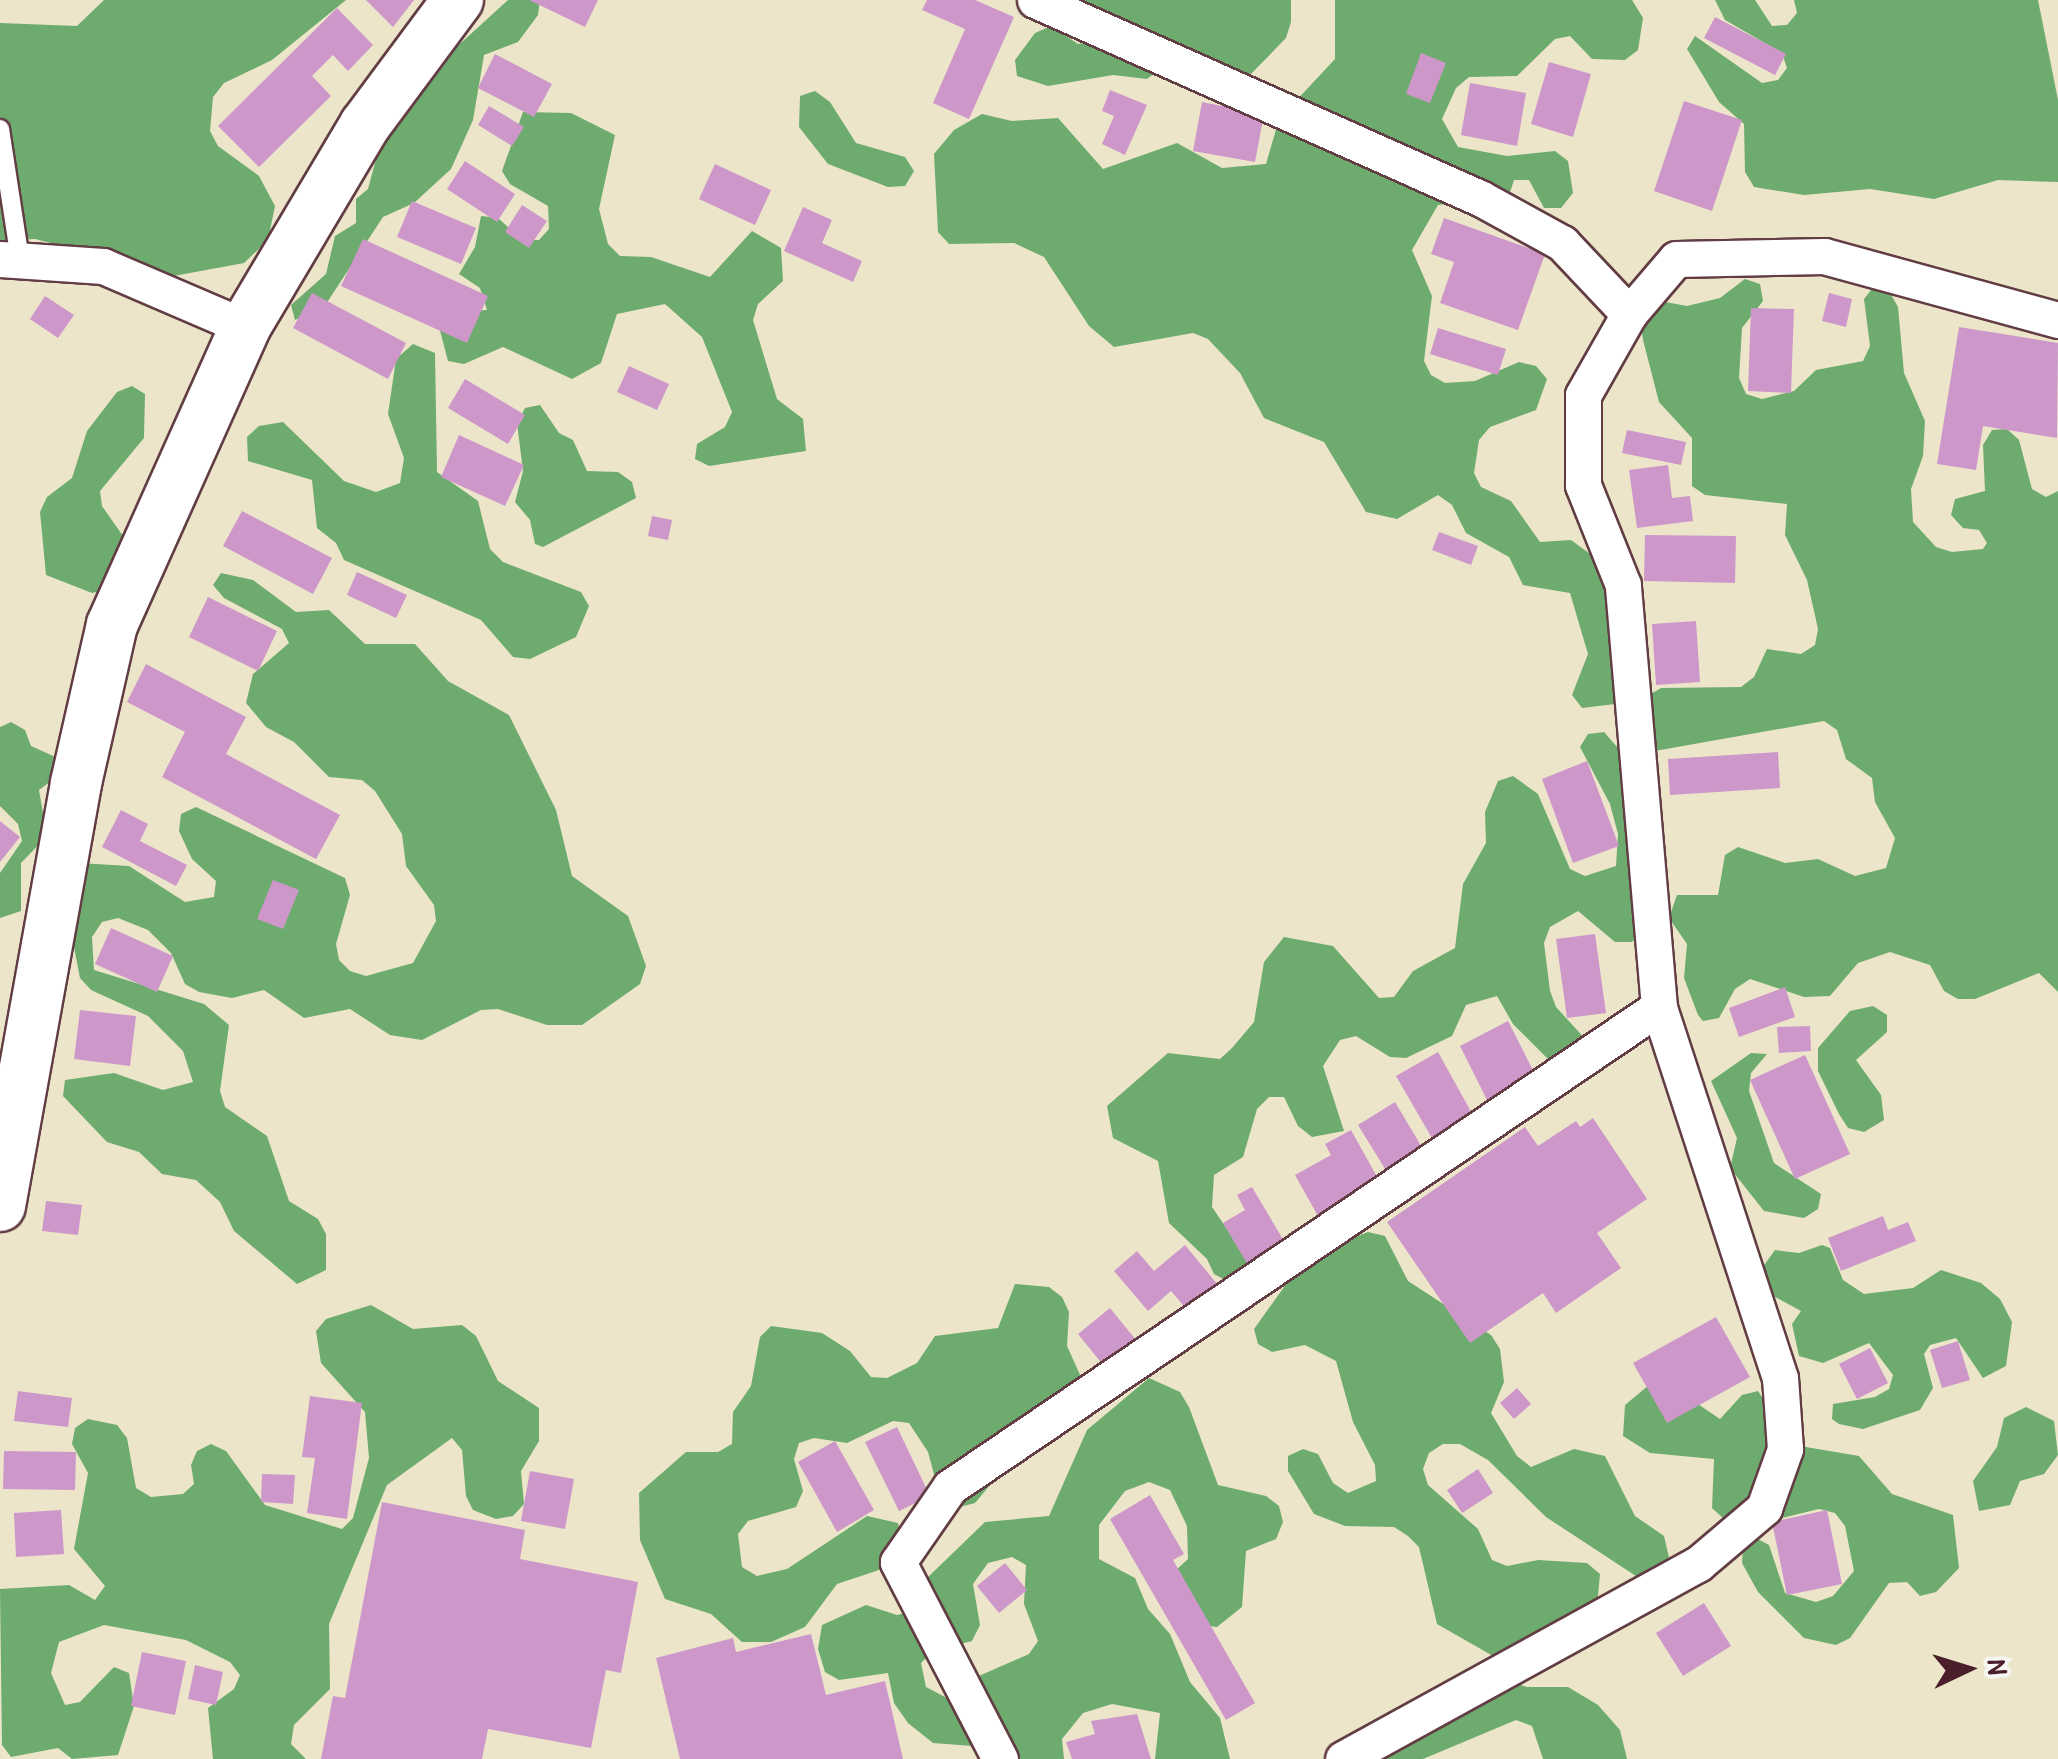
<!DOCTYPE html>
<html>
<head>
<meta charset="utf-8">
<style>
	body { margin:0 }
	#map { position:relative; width:2058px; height:1759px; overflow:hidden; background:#ece5ca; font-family:"Patrick Hand",sans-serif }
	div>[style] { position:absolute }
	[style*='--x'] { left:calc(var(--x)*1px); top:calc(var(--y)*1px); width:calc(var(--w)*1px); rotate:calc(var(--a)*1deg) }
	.forest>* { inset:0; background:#6dac6e }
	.building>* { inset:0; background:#cd98c9 }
	.roads { filter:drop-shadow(2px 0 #623d43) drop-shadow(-2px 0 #623d43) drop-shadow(0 2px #623d43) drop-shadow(0 -2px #623d43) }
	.lane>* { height:18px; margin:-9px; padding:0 9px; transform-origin:9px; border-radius:9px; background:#fff }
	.street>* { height:35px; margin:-17.5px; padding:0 17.5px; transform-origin:17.5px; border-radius:17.5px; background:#fff }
	.secondary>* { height:50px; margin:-25px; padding:0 25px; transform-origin:25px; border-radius:25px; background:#fff }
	span { translate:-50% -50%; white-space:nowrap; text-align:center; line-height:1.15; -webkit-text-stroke:8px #f6f6f2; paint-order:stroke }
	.north { position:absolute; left:1918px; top:1619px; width:100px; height:100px; -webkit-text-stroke:8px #f6f6f2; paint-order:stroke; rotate:86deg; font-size:28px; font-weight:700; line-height:40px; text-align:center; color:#4a1f2b }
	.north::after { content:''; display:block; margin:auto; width:35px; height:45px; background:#4a1f2b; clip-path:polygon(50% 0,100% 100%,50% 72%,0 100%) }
</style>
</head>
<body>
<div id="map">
	<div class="forest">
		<div style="clip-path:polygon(104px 0,346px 0,272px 60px,224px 83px,213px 97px,210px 131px,218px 146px,259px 176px,275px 206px,268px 240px,244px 263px,141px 282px,94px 254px,35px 239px,0 241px,0 23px,77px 26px)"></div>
		<div style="clip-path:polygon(508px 0,540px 0,538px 15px,518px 42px,484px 55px,473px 120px,451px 169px,414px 203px,383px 217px,324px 307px,295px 320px,291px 305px,326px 274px,335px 236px,356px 223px,356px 199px,368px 189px,380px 144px,451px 52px)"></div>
		<div style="clip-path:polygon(1076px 0,1291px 0,1291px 22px,1286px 38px,1251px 74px,1175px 58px,1147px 79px,1113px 75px,1048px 86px,1017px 76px,1015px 60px,1035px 33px,1051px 26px,1078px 44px,1095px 41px)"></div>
		<div style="clip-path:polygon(1335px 0,1632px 0,1643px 18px,1638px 50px,1625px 60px,1592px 59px,1570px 36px,1555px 39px,1517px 76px,1469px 77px,1456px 88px,1442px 119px,1458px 147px,1507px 156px,1555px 151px,1568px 161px,1573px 193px,1561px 208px,1544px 208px,1529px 180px,1514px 180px,1499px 226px,1455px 203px,1438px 205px,1412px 250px,1432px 296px,1424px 361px,1431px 375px,1445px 383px,1475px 381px,1519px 362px,1536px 366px,1547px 379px,1536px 410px,1490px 427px,1479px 440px,1474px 473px,1481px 487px,1511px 501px,1540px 542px,1571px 540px,1597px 559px,1627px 693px,1615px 704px,1582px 708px,1572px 695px,1588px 654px,1570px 593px,1523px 585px,1509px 557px,1466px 533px,1452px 505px,1438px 495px,1397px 519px,1366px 512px,1324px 442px,1264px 418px,1240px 373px,1208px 339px,1193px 333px,1114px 347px,1089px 326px,1044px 257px,1014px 243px,949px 244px,938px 232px,934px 154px,954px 130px,982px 114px,1012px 121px,1058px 118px,1103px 169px,1177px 143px,1222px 168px,1266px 164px,1279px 119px,1335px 59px)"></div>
		<div style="clip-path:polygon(1715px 0,1755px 0,1772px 26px,1787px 25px,1797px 13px,1794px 0,2038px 0,2058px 100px,2058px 182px,1998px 180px,1934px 199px,1870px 189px,1804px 195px,1754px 187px,1745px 172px,1744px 124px,1719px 102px,1687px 49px,1695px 36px,1762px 83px,1778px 80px,1787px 68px,1782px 53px,1725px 20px)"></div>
		<div style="clip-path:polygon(815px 91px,830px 102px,856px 143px,905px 157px,914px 171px,905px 186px,888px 187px,828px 164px,799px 127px,800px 96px)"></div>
		<div style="clip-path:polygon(523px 112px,571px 113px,615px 135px,599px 209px,608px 244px,620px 256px,651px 257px,710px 277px,752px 231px,781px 248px,783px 281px,758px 304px,753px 320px,777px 399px,803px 419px,806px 451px,709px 466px,695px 459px,697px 444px,725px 427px,732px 412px,702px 337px,665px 304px,617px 314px,601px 363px,572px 379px,503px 347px,464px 364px,448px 361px,438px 323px,449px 311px,487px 310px,480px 288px,459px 274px,475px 247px,481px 216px,498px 218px,522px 240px,539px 240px,549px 229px,548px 206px,510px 184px,502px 171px)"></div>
		<div style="clip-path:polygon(1745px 279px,1760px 284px,1763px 301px,1742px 328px,1739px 378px,1746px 394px,1762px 399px,1794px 391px,1816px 370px,1863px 361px,1870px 346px,1864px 299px,1875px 285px,1889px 291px,1898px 307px,1904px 373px,1925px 421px,1923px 456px,1911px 489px,1913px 522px,1936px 547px,1952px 552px,1983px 549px,1987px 543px,1979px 530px,1963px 528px,1951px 515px,1955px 499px,1985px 491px,1983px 445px,1992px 430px,2007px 429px,2019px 440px,2032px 489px,2046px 497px,2058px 491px,2058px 992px,2039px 973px,1975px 999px,1958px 999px,1944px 991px,1930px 965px,1890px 952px,1858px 963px,1830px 996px,1804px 997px,1750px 979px,1735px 989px,1719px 1018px,1703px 1021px,1698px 1015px,1684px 978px,1687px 944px,1669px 918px,1677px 895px,1718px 895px,1725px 855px,1738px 847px,1785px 863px,1818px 859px,1855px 876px,1886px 868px,1895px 838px,1875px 802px,1872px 778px,1846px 759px,1837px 730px,1824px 721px,1649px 752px,1640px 700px,1661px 688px,1741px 687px,1754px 677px,1767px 649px,1801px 654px,1815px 645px,1818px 629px,1807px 580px,1785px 535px,1787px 504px,1705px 495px,1692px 486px,1692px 438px,1659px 402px,1643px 340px,1641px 325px,1660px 301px,1687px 306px,1720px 298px)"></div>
		<div style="clip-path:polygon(413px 344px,435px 353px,437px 472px,478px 501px,490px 549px,503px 562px,581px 592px,589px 606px,576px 637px,530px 659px,513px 657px,481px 620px,344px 560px,336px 543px,317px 528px,312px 480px,248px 461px,247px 437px,259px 426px,283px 422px,344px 481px,376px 492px,400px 483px,404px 458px,388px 414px,396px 359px)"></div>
		<div style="clip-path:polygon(132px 386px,145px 394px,144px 438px,100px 491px,102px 506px,130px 546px,109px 589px,92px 593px,46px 575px,40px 512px,47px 497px,72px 478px,87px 431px,117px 392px)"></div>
		<div style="clip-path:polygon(540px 405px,559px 433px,573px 440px,587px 471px,618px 472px,632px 482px,636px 498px,543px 547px,535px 544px,530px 520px,515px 502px,523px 471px,517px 423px,525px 408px)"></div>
		<div style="clip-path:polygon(221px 573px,253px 580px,296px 612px,329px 610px,365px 644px,415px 644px,448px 681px,509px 715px,556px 810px,572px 876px,628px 916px,646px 966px,640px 984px,582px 1025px,547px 1025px,498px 1009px,481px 1010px,422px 1040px,390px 1035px,350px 1009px,304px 1018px,264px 990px,232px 998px,199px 992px,185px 984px,171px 953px,148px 930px,118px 918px,102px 922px,92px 937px,94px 970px,204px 1004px,229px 1025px,220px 1091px,225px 1107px,267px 1136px,289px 1201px,318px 1219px,326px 1234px,326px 1270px,297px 1284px,234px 1231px,220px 1202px,196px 1180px,162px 1174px,139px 1152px,107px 1142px,63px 1096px,65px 1080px,114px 1073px,163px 1090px,193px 1082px,183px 1051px,148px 1016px,91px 990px,80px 978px,71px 932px,79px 863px,129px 866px,185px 902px,214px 897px,216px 881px,192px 859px,179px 831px,181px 814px,196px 807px,345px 878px,350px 895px,336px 944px,339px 960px,350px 971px,366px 976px,413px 963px,436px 921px,434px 905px,406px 866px,402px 834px,375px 791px,362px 780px,329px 777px,294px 742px,266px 727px,246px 703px,253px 674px,289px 643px,282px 629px,224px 598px,213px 585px)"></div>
		<div style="clip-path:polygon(11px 722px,25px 730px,31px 746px,60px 759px,59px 775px,39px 790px,47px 836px,21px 863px,21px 911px,0 918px,0 873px,22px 841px,18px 824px,0 806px,0 727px)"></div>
		<div style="clip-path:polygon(1604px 732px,1632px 764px,1644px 930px,1632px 942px,1615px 942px,1578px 911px,1550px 927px,1544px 943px,1550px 991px,1556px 1007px,1589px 1043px,1564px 1063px,1548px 1059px,1513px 1024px,1497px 996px,1466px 1005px,1452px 1036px,1406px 1058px,1390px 1057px,1356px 1036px,1340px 1040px,1323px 1066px,1344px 1131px,1312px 1137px,1298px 1126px,1284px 1097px,1269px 1097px,1257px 1109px,1243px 1157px,1214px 1175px,1212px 1207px,1250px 1263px,1229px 1282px,1214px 1274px,1207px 1259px,1169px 1223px,1158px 1161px,1113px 1138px,1107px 1106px,1168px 1053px,1220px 1059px,1232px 1048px,1254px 1022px,1264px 962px,1284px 937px,1333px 946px,1379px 998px,1394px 997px,1413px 971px,1455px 948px,1463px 884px,1486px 843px,1485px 812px,1498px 781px,1513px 776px,1538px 794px,1570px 869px,1585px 876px,1616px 866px,1618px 834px,1610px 804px,1580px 747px,1588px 734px)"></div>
		<div style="clip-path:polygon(1873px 1006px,1887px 1015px,1887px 1032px,1856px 1060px,1881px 1095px,1884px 1120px,1864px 1132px,1848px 1128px,1839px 1114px,1818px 1071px,1818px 1048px,1850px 1011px)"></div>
		<div style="clip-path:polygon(1751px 1053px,1767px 1054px,1751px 1073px,1749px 1091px,1774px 1163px,1821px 1194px,1818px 1209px,1804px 1218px,1764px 1211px,1730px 1168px,1737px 1138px,1711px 1081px)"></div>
		<div style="clip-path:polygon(1368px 1232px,1385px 1236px,1408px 1281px,1491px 1335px,1500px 1349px,1504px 1382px,1491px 1413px,1517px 1456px,1531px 1467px,1574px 1449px,1605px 1456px,1635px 1516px,1664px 1536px,1671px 1566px,1642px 1580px,1546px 1517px,1488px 1460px,1460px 1444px,1443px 1444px,1429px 1453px,1423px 1469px,1428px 1485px,1478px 1529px,1492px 1560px,1507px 1566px,1538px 1560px,1587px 1563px,1600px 1574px,1597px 1606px,1510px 1656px,1493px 1656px,1437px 1624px,1419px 1547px,1408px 1536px,1394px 1527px,1345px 1526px,1314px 1514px,1288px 1471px,1288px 1456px,1303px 1449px,1318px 1454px,1333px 1483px,1348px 1493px,1376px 1481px,1375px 1465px,1353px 1422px,1336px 1361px,1305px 1345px,1272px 1352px,1258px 1344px,1254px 1329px,1307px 1255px)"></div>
		<div style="clip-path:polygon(1822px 1245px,1830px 1248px,1843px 1280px,1864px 1294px,1913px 1288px,1941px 1270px,1981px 1283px,2000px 1299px,2012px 1322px,2006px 1366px,1983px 1378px,1956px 1338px,1930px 1345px,1924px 1354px,1933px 1388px,1920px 1410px,1863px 1429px,1839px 1424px,1832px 1419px,1833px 1404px,1875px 1397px,1889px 1389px,1893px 1375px,1869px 1343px,1823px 1363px,1799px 1356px,1792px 1324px,1801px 1311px,1766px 1292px,1762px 1268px,1775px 1250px,1799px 1253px)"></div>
		<div style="clip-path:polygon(1015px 1284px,1049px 1287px,1062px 1297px,1069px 1312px,1067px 1346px,1081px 1377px,975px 1503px,944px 1511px,928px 1452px,909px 1423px,893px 1421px,847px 1443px,814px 1438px,799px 1443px,794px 1459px,803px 1491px,796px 1507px,748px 1521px,738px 1534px,742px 1567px,757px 1576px,787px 1569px,867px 1516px,898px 1523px,901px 1539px,885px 1568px,837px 1584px,805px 1627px,771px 1642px,742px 1642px,711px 1614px,665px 1599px,640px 1540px,639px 1493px,686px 1452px,718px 1452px,732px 1444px,733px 1412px,751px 1386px,760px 1337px,771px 1326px,822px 1333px,850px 1351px,871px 1377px,887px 1378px,917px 1363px,935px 1336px,998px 1328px)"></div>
		<div style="clip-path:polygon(371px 1305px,413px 1329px,462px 1325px,476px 1336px,498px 1381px,539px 1408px,539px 1441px,521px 1471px,524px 1504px,513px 1516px,496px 1519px,473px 1510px,466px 1496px,462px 1450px,452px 1438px,387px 1485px,329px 1624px,330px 1689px,294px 1725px,291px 1744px,306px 1759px,213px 1759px,208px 1708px,234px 1689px,240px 1675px,230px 1662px,186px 1640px,104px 1625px,59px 1642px,51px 1673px,65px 1705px,80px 1702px,114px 1667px,129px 1673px,134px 1706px,118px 1755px,72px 1759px,58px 1748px,11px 1757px,2px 1745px,0 1589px,69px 1585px,95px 1600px,105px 1586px,74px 1549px,88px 1473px,72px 1444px,75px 1428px,88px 1419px,117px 1425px,127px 1438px,136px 1488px,151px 1497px,183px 1494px,194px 1484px,191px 1465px,197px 1451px,211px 1444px,226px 1451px,265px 1505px,342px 1529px,353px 1518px,369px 1458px,365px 1412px,321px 1363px,316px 1331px,326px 1319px)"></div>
		<div style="clip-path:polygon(1149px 1378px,1180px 1392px,1189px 1407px,1218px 1485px,1266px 1496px,1279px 1506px,1283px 1522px,1276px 1539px,1246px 1551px,1242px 1607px,1217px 1627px,1209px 1626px,1176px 1570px,1188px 1559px,1187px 1526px,1170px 1490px,1149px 1482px,1125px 1491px,1099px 1525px,1099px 1559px,1135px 1578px,1148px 1609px,1170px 1634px,1190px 1682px,1220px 1718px,1230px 1759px,1155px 1759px,1160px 1713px,1112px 1704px,1083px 1713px,1062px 1739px,1064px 1759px,1003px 1759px,972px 1679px,1029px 1654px,1038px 1641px,1024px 1604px,1026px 1565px,1012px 1557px,988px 1563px,973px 1584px,980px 1625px,972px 1641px,933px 1651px,921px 1663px,926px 1687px,970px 1710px,979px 1740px,973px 1746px,933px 1743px,908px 1723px,894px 1703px,888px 1673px,839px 1680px,825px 1672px,818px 1649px,822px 1625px,866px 1605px,897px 1615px,912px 1611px,926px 1579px,985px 1522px,1049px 1516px,1087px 1430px)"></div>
		<div style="clip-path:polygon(1649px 1385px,1680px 1392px,1720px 1419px,1742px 1395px,1758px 1391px,1794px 1445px,1859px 1456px,1892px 1494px,1953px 1515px,1959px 1568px,1936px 1592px,1920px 1596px,1907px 1582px,1889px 1583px,1850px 1638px,1836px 1645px,1804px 1638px,1758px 1592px,1742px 1563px,1743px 1547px,1756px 1538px,1769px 1545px,1785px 1593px,1816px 1602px,1833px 1596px,1854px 1571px,1845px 1526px,1835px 1513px,1819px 1509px,1757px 1524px,1724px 1519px,1712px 1508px,1714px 1459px,1650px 1453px,1623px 1436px,1625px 1405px)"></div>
		<div style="clip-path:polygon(2026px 1407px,2054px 1421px,2058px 1455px,2044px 1474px,2020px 1481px,2010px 1505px,1979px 1511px,1973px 1481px,1997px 1447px,2004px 1418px)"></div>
		<div style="clip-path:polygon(1487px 1674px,1527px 1687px,1568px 1687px,1598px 1705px,1620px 1730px,1627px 1759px,1543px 1759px,1532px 1726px,1516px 1720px,1423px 1759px,1339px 1759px)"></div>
	</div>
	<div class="building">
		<div style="clip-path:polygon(366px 0,414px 0,393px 27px)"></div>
		<div style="clip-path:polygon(529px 0,598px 0,585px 27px)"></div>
		<div style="clip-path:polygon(927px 0,975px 0,1014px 17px,969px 119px,933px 103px,965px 29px,922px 10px)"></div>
		<div style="clip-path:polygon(337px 8px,373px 45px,348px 71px,333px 55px,312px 76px,331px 96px,259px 167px,218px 126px)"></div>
		<div style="clip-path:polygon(1715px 17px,1786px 54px,1775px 75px,1704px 38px)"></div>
		<div style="clip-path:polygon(1421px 53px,1446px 63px,1430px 103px,1406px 94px)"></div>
		<div style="clip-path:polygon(495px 54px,552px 84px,534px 117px,478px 88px)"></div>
		<div style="clip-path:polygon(1549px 62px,1591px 74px,1573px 137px,1531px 124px)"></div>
		<div style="clip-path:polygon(1470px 83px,1526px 93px,1517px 146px,1461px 135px)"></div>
		<div style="clip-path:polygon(1110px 90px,1147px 105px,1125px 155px,1102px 144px,1114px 116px,1102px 111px)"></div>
		<div style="clip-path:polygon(1224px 95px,1266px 103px,1255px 162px,1193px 151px,1202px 102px,1222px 106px)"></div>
		<div style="clip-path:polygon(1684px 101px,1742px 120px,1712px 211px,1654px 191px)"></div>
		<div style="clip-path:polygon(489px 106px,524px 127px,512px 146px,478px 125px)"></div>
		<div style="clip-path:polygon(465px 161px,515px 194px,497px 222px,447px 189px)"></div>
		<div style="clip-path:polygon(715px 164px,771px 190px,755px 225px,699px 199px)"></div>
		<div style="clip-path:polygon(412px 201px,476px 228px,461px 264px,397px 237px)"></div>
		<div style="clip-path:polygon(522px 205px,547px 221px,529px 248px,505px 232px)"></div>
		<div style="clip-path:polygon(803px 207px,832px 220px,822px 243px,862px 261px,853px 282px,784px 251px)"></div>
		<div style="clip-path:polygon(1444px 218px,1545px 254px,1518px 330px,1440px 303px,1454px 262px,1431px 254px)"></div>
		<div style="clip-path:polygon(363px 239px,488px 296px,467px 343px,341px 286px)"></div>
		<div style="clip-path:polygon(312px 293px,406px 343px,388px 379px,293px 328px)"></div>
		<div style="clip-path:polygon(1829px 293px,1852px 299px,1846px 327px,1822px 321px)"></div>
		<div style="clip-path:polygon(45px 296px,74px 315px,58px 338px,30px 319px)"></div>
		<div style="clip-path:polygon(1751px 308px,1794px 309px,1791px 393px,1748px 391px)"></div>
		<div style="clip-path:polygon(1959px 327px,2058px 343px,2057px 438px,1983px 426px,1976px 470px,1937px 464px)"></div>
		<div style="clip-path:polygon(1438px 328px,1506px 349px,1498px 375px,1430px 354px)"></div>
		<div style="clip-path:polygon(629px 366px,669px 384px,657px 410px,617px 392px)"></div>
		<div style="clip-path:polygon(465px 379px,525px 415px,508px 444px,448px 408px)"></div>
		<div style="clip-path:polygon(1627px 430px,1686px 442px,1681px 465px,1622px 453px)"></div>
		<div style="clip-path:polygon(459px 435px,524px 465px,505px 506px,441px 477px)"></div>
		<div style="clip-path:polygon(1668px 465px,1672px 498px,1690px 496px,1693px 521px,1637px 528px,1629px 470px)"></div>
		<div style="clip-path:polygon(242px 511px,332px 558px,313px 594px,223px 546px)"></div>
		<div style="clip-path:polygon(652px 516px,672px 520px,668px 540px,648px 536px)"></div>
		<div style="clip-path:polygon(1439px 532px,1478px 546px,1471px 565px,1432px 550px)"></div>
		<div style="clip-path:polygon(1645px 535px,1736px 536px,1735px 583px,1644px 581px)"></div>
		<div style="clip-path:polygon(357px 572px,407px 595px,396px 618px,347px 595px)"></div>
		<div style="clip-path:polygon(208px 597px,277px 631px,258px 671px,189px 637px)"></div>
		<div style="clip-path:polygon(1696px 621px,1700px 682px,1656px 685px,1652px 624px)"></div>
		<div style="clip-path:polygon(146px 664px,246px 717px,226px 754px,340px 815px,316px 859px,162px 777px,185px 732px,127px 702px)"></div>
		<div style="clip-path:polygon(1778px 752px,1780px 788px,1670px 795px,1668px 759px)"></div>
		<div style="clip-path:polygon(1587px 761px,1619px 846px,1573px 863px,1542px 779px)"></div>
		<div style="clip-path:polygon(121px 810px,148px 824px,140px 841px,187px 865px,176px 886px,102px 847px)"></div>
		<div style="clip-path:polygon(0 821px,20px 837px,0 862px)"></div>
		<div style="clip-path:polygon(273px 880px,299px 890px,283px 929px,257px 919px)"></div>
		<div style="clip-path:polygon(111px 928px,173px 956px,157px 992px,95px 964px)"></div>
		<div style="clip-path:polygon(1595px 934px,1606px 1013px,1567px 1018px,1556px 939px)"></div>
		<div style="clip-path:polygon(1785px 987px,1795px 1017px,1739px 1037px,1729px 1008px)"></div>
		<div style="clip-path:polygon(80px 1010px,136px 1016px,130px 1066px,74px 1059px)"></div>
		<div style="clip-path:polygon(1508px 1021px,1536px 1076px,1488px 1102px,1460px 1046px)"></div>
		<div style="clip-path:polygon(1810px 1026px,1811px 1051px,1779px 1053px,1777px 1027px)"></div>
		<div style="clip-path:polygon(1438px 1052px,1474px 1117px,1433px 1140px,1396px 1076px)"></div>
		<div style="clip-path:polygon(1805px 1055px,1850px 1154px,1795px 1179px,1750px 1080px)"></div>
		<div style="clip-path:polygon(1395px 1102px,1426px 1154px,1390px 1177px,1358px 1125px)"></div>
		<div style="clip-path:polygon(1593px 1118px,1647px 1199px,1597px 1233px,1621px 1268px,1556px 1313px,1543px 1293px,1470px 1343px,1387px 1222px,1525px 1127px,1538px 1146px,1576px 1121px,1580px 1127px)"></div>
		<div style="clip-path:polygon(1351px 1130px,1381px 1184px,1319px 1218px,1295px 1175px,1331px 1155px,1325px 1144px)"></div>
		<div style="clip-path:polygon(1252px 1187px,1291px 1253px,1254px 1275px,1223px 1223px,1245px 1210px,1237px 1195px)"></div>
		<div style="clip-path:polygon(46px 1201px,82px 1205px,78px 1235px,42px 1231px)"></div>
		<div style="clip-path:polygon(1883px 1216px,1888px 1230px,1908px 1222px,1916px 1241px,1841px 1271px,1828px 1238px)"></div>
		<div style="clip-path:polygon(1185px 1245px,1218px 1285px,1188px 1311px,1171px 1291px,1148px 1311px,1114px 1271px,1137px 1251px,1154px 1271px)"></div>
		<div style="clip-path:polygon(1110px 1308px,1145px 1351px,1112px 1376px,1078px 1334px)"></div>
		<div style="clip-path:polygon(1716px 1317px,1750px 1377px,1667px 1423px,1633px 1363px)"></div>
		<div style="clip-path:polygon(1958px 1341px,1970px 1380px,1942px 1388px,1930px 1350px)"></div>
		<div style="clip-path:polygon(1870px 1348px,1888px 1383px,1857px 1399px,1839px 1364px)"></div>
		<div style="clip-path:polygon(1517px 1388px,1531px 1404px,1514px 1419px,1500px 1403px)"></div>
		<div style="clip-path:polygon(18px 1391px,72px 1398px,68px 1427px,14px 1421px)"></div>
		<div style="clip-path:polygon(310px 1396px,362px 1403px,347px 1519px,307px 1513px,315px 1458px,302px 1457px)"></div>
		<div style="clip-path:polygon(897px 1427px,930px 1496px,899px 1511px,865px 1442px)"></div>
		<div style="clip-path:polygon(835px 1441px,874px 1510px,837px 1532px,798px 1462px)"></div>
		<div style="clip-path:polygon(4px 1451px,76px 1452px,75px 1490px,3px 1489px)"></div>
		<div style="clip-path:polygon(1478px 1469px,1493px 1493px,1462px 1513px,1447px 1490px)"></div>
		<div style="clip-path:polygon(530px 1471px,574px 1479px,565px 1529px,521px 1521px)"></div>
		<div style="clip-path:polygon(262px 1474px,295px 1475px,293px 1504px,261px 1502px)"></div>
		<div style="clip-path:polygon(1150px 1495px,1184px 1554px,1173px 1560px,1255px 1703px,1226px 1720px,1110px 1519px)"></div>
		<div style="clip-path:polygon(382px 1502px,525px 1530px,520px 1559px,638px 1582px,621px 1673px,606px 1670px,591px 1748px,488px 1729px,482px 1759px,321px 1759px,333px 1696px,345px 1698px)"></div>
		<div style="clip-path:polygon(61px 1510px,64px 1554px,16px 1557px,14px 1513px)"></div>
		<div style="clip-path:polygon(1827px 1510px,1842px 1584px,1787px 1595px,1772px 1522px)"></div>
		<div style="clip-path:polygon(1005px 1563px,1027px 1590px,999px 1613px,977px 1586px)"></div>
		<div style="clip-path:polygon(1704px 1603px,1731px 1646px,1683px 1676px,1656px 1633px)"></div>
		<div style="clip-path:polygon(811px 1634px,826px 1695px,885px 1681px,903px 1759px,680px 1759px,656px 1658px,733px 1638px,736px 1652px)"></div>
		<div style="clip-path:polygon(142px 1652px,186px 1661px,175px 1715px,131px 1706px)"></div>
		<div style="clip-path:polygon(195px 1665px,223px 1672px,216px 1705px,188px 1699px)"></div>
		<div style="clip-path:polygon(1137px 1714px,1151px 1759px,1072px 1759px,1066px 1742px,1095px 1734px,1091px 1721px)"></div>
	</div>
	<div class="roads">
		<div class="lane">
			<div style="--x:0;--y:129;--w:133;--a:81.3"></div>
		</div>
		<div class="street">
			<div style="--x:1035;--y:0;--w:487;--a:24"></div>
			<div style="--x:1480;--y:198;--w:94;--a:28.8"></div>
			<div style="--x:1562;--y:243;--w:98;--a:46.7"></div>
			<div style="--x:0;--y:259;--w:103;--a:3.9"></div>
			<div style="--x:103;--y:266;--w:155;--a:23.2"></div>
			<div style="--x:1000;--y:1759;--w:222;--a:-117.4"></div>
			<div style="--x:898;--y:1562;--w:91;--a:-55.3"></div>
			<div style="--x:950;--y:1487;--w:856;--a:-34.1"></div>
			<div style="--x:1343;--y:1759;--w:405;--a:-28.8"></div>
			<div style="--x:1698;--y:1564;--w:87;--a:-40.3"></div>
			<div style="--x:1764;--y:1508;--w:63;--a:-70.4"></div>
			<div style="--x:1785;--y:1449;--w:71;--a:-94"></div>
			<div style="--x:1780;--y:1378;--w:390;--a:-108.1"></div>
			<div style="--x:1659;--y:1007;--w:424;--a:-94.9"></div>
			<div style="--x:1623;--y:585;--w:108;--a:-111.8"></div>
			<div style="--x:1583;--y:485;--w:90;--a:-90"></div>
			<div style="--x:1583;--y:395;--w:93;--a:-60.4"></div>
			<div style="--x:1629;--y:314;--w:72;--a:-49.5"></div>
			<div style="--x:1676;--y:259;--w:148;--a:-1.2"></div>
			<div style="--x:1824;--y:256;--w:243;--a:15.3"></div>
		</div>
		<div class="secondary">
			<div style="--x:0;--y:1206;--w:430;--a:-79.8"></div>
			<div style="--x:76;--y:783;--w:162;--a:-77.2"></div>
			<div style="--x:112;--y:625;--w:326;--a:-65.9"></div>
			<div style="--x:245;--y:327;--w:235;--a:-59.3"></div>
			<div style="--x:365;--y:125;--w:156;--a:-53.4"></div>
		</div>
	</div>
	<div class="north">N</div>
</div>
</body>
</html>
